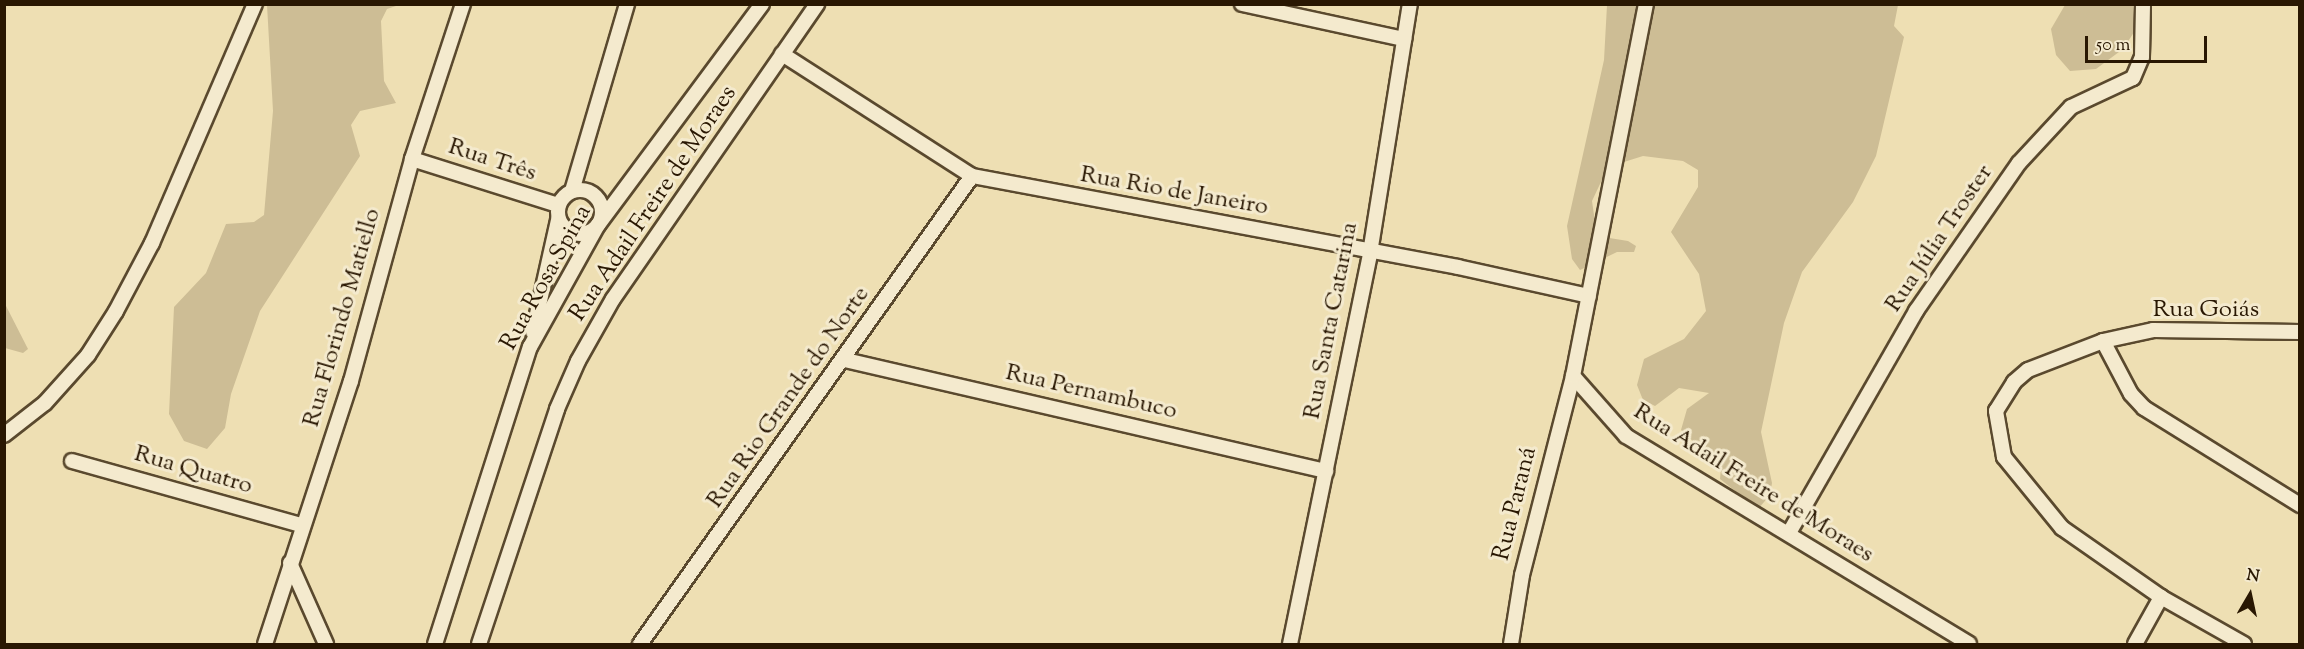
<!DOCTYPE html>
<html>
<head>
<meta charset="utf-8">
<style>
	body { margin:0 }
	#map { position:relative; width:2304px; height:649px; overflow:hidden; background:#eedfb3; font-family:"Sorts Mill Goudy",serif }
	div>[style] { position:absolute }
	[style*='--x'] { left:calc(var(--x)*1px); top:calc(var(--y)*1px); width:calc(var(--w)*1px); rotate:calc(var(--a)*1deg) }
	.green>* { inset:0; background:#cdbd95 }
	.roads { filter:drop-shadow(2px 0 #5a492e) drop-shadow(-2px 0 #5a492e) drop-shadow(0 2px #5a492e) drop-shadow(0 -2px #5a492e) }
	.street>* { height:14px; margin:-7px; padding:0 7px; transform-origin:7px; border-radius:7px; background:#f4eace }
	.street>.ring { margin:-7px; padding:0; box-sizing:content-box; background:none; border:14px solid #f4eace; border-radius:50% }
	span { translate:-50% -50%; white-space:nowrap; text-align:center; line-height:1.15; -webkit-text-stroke:6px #f4eace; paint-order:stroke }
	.street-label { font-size:24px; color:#291702 }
	.frame { position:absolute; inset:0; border:6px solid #291702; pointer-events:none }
	.north { position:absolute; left:2220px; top:565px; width:60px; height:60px; -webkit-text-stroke:4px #f4eace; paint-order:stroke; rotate:9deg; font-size:16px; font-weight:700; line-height:24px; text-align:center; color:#291702 }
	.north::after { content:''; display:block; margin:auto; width:21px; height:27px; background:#291702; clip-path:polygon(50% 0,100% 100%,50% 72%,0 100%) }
	.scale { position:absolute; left:2085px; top:36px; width:122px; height:27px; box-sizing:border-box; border:3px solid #291702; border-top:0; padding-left:8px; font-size:18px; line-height:21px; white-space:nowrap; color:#291702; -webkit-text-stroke:4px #f4eace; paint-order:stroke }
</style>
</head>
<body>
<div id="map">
	<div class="green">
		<div style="clip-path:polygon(267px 5px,399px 5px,387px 9px,381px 21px,384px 81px,396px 103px,360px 111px,351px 125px,360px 156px,260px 311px,231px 394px,225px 428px,207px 449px,184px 441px,169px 414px,174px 307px,206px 273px,226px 224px,254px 222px,264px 215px,273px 111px)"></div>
		<div style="clip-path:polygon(1607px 5px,1898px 5px,1894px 26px,1904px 37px,1876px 156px,1853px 202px,1802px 272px,1784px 323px,1761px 432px,1772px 483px,1770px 495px,1758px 509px,1720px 479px,1721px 468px,1681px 430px,1687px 409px,1709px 393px,1679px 388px,1655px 406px,1643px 400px,1637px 385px,1644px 359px,1684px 339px,1706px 311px,1699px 274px,1671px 232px,1698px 187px,1698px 170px,1683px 161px,1643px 156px,1608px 167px,1592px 201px,1597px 236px,1628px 241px,1636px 246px,1634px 252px,1617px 252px,1580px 270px,1572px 259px,1567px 226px,1604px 60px)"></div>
		<div style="clip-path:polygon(2065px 5px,2152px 5px,2123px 49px,2096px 69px,2070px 71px,2056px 55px,2051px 29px)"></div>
		<div style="clip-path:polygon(4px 302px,28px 349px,23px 353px,5px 348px)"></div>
	</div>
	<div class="roads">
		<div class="street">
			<div style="--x:1242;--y:4;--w:166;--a:12.2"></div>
			<div style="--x:782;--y:54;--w:226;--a:32.7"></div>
			<div style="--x:972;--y:176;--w:494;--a:10.6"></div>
			<div style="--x:1458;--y:267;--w:134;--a:12.5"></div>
			<div style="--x:412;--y:159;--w:153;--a:17.5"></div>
			<div class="ring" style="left:558px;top:190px;width:30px;height:30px"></div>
			<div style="--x:572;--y:191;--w:195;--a:-73.6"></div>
			<div style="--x:533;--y:332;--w:115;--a:-77.4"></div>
			<div style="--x:2103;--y:341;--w:60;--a:62.2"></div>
			<div style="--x:2131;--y:394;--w:19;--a:47"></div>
			<div style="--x:2144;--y:408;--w:184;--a:31.9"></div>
			<div style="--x:845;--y:360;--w:494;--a:13"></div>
			<div style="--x:1573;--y:376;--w:80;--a:48.5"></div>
			<div style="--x:1626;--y:436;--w:401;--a:31.2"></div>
			<div style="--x:4;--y:435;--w:52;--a:-38"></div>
			<div style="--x:45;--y:403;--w:64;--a:-48.1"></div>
			<div style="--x:88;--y:355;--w:52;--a:-57.5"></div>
			<div style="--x:116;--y:311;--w:77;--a:-62.1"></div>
			<div style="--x:152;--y:243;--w:260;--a:-66.7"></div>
			<div style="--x:72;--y:461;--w:238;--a:15.6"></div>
			<div style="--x:1789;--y:533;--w:256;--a:-60.2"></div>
			<div style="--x:1916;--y:311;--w:180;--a:-55.2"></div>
			<div style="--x:2019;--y:163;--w:76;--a:-47.1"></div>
			<div style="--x:2071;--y:107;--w:68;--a:-25.1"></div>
			<div style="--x:2133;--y:78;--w:23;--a:-67"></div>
			<div style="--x:2142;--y:57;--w:53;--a:-88.9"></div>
			<div style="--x:290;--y:563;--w:89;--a:66"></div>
			<div style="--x:265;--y:644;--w:277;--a:-71.9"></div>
			<div style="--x:351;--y:381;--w:230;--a:-74.6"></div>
			<div style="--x:412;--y:159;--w:163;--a:-71.8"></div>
			<div style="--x:435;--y:644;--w:312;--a:-72.3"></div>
			<div style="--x:530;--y:347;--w:140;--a:-60.9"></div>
			<div style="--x:598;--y:225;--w:275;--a:-53.4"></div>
			<div style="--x:479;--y:644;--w:248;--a:-71.6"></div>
			<div style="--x:557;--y:409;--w:52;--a:-66.4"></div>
			<div style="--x:578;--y:361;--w:71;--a:-60.6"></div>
			<div style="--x:613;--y:299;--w:359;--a:-55.3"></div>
			<div style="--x:640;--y:644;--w:574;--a:-54.65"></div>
			<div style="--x:1290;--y:644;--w:399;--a:-78.4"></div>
			<div style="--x:1370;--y:253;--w:252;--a:-80.9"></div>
			<div style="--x:1511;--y:644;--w:70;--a:-80.9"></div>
			<div style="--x:1522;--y:575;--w:205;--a:-75.6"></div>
			<div style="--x:1573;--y:376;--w:379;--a:-78.9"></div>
			<div style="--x:2135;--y:644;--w:54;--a:-61"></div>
			<div style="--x:2244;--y:644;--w:95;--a:-150.5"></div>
			<div style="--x:2161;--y:597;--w:121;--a:-145.1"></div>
			<div style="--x:2062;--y:528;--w:92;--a:-129.2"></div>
			<div style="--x:2004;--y:457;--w:47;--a:-99.9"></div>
			<div style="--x:1996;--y:411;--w:34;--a:-58"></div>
			<div style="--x:2014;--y:382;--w:18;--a:-41"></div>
			<div style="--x:2028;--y:370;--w:80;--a:-21.1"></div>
			<div style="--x:2103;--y:341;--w:51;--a:-12.4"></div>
			<div style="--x:2153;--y:330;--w:147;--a:0.8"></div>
		</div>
	</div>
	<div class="street-label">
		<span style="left:492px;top:161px;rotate:18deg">Rua Três</span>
		<span style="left:1174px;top:192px;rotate:10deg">Rua Rio de Janeiro</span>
		<span style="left:654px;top:204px;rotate:-56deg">Rua Adail Freire de Moraes</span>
		<span style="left:1940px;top:239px;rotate:-56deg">Rua Júlia Troster</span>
		<span style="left:547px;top:278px;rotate:-61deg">Rua Rosa Spina</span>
		<span style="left:2206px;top:311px">Rua Goiás</span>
		<span style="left:343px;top:318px;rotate:-74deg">Rua Florindo Matiello</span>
		<span style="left:1332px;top:321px;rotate:-79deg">Rua Santa Catarina</span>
		<span style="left:1091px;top:393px;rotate:13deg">Rua Pernambuco</span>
		<span style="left:789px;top:398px;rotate:-55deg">Rua Rio Grande do Norte</span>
		<span style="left:193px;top:471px;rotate:16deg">Rua Quatro</span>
		<span style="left:1753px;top:484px;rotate:32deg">Rua Adail Freire de Moraes</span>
		<span style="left:1516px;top:504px;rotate:-76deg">Rua Paraná</span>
	</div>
	<div class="frame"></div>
	<div class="north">N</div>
	<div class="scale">50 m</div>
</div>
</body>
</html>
